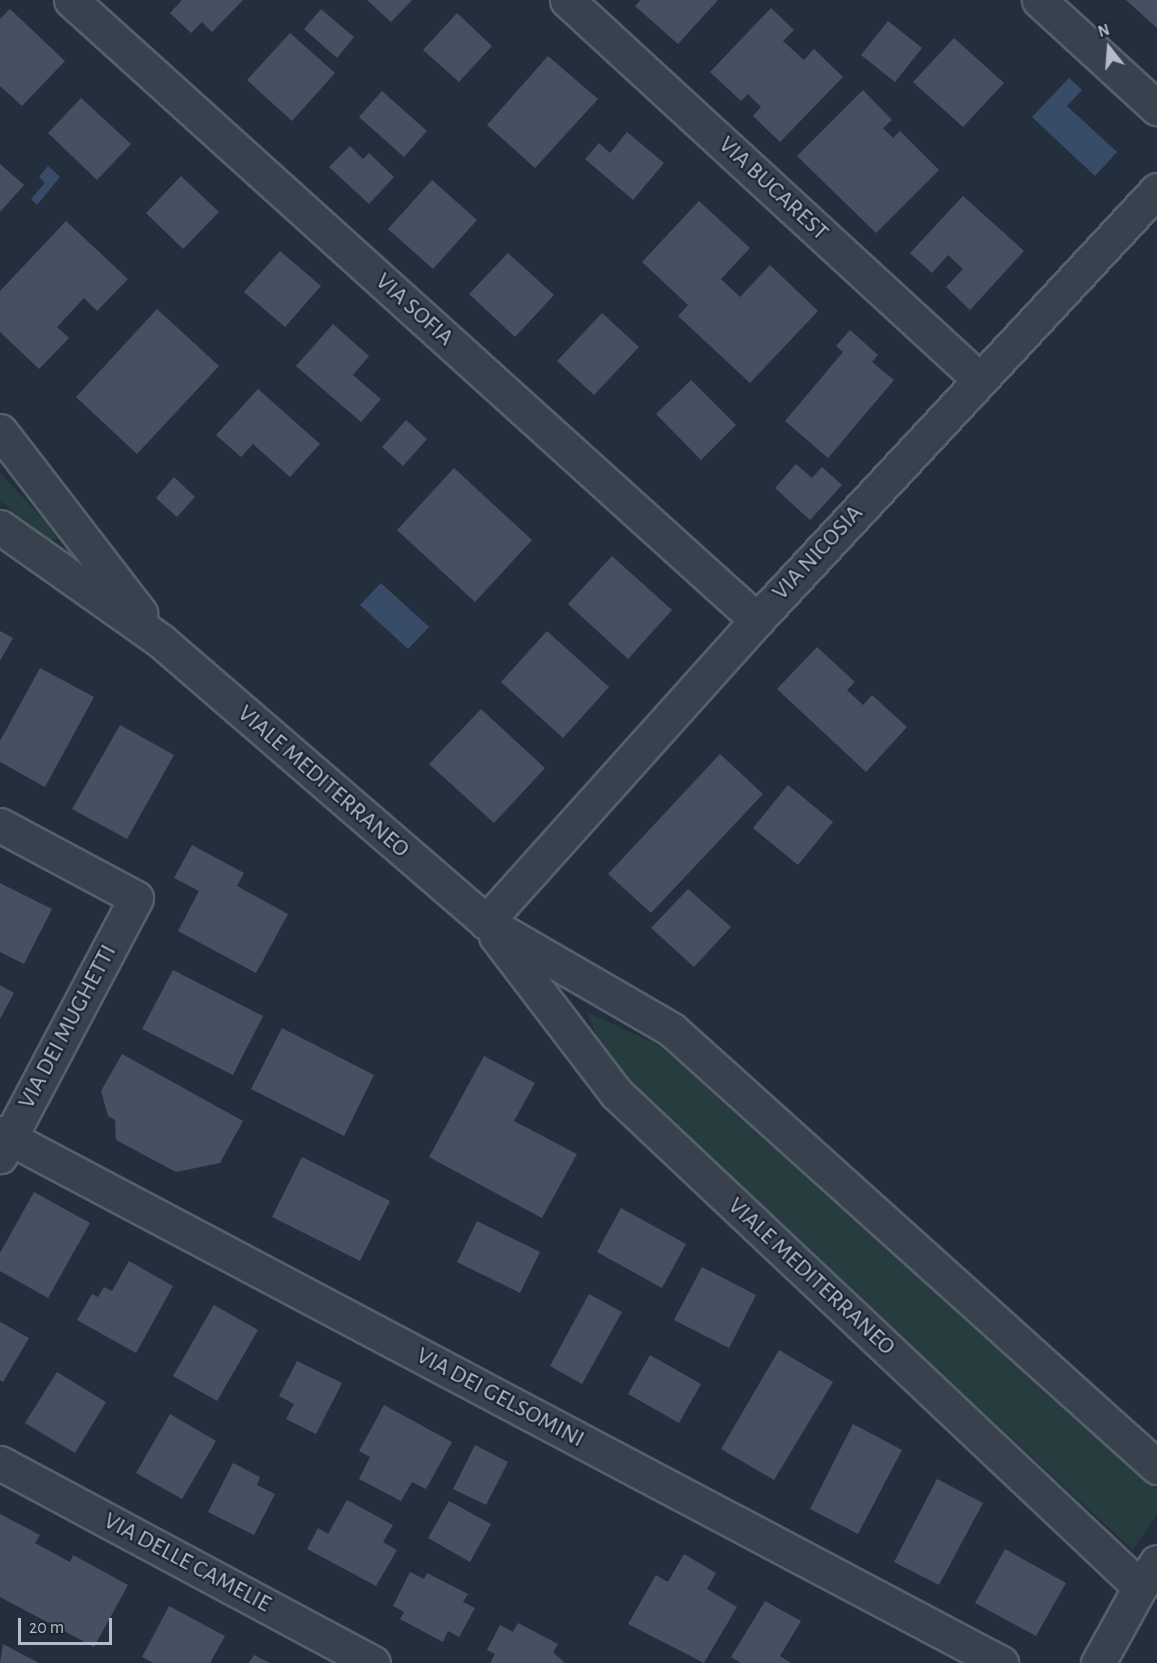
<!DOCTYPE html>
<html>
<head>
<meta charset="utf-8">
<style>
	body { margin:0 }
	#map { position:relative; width:1157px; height:1663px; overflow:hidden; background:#242f3e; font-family:"Alegreya Sans",sans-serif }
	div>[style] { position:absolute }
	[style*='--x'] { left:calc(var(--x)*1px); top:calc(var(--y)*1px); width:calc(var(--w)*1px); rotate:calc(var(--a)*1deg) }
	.green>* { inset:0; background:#263c3f }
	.water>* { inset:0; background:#394c67 }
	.building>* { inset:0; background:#455162 }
	.roads { filter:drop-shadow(2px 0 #565f6c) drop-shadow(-2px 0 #565f6c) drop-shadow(0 2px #565f6c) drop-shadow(0 -2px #565f6c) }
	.minor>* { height:33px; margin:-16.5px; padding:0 16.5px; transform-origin:16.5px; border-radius:16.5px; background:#38414e }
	span { translate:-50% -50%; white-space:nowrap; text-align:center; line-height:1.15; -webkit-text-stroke:4.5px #1d2633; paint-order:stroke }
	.street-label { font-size:24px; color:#b4bcc9 }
	.north { position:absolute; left:1079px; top:18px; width:60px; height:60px; -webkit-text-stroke:4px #1d2633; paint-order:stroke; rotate:343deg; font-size:16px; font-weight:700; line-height:24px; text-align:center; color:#b4bcc9 }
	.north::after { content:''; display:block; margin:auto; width:21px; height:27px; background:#b4bcc9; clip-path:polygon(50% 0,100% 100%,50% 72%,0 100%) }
	.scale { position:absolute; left:18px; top:1618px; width:94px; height:27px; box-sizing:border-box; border:3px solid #b4bcc9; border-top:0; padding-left:8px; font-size:18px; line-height:21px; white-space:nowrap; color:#b4bcc9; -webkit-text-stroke:4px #1d2633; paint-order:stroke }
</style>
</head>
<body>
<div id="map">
	<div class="green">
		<div style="clip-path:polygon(0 473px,48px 524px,58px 539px,50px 540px,0 501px)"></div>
		<div style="clip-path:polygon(586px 1012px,659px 1045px,1157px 1488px,1157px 1514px,1133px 1550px,615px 1074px)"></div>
	</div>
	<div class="water">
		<div style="clip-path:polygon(1069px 78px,1082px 90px,1067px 106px,1117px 152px,1095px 176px,1032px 117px)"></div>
		<div style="clip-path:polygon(48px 166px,60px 177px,37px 205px,31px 199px,45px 183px,39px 177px)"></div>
		<div style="clip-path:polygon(381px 583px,429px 627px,408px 649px,360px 605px)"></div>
	</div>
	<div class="building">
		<div style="clip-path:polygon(182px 0,243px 0,212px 32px,202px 22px,191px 33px,170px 13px)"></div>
		<div style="clip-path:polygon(367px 0,412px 0,391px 22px)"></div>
		<div style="clip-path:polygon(641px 0,718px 0,678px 44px,635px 6px)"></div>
		<div style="clip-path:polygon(1126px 0,1157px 0,1157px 28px)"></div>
		<div style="clip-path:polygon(771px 8px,794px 30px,783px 41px,804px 60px,814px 49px,843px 77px,780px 142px,753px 116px,761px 107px,748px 94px,741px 101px,710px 72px)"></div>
		<div style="clip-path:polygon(10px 9px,65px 61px,22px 106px,0 86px,0 19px)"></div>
		<div style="clip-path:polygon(321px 9px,354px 37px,337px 58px,304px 29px)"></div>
		<div style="clip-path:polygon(457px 13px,492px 46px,459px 82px,423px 50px)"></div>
		<div style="clip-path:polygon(888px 21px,922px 48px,895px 82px,861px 55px)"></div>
		<div style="clip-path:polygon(290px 33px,335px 73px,292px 121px,247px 80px)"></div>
		<div style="clip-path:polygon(954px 38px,1004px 83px,963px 127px,913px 82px)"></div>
		<div style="clip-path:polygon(548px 56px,598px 99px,535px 168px,487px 125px)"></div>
		<div style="clip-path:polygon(863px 90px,892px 120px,883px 128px,893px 138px,900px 131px,939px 170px,876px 233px,797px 156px)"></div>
		<div style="clip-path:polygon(382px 91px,427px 131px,404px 157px,359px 117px)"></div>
		<div style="clip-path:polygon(81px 98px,131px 144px,97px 180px,48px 133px)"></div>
		<div style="clip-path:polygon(627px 132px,664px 163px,633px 200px,585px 159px,599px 143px,610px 153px)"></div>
		<div style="clip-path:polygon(350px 146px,363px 159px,369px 153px,394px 177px,369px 204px,329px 167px)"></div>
		<div style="clip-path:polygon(0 164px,24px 185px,0 212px)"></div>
		<div style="clip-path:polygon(181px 176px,219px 212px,183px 249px,146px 213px)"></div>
		<div style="clip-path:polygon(432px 180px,477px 220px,433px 269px,388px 229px)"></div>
		<div style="clip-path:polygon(963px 196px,1024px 251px,970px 310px,946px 287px,963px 269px,948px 255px,932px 273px,910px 253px)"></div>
		<div style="clip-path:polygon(699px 201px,750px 248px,721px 279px,740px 297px,770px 265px,818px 311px,750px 383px,678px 316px,688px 305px,642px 262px)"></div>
		<div style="clip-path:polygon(66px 221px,128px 279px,97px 311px,84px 298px,57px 327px,69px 338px,39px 369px,0 332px,0 291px)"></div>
		<div style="clip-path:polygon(280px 251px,321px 286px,285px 327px,244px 292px)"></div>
		<div style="clip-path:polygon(508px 253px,554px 295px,515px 337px,469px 294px)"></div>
		<div style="clip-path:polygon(157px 309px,219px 366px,137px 454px,76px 397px)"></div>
		<div style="clip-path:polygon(602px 313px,639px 347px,594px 395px,557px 361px)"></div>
		<div style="clip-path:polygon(333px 324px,369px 356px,353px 375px,381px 399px,361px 422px,296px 366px)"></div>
		<div style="clip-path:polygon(850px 330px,878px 355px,872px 362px,894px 380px,828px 458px,785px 421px,843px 352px,836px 346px)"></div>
		<div style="clip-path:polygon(691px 380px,736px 425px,701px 460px,656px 414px)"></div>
		<div style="clip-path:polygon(258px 389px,320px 444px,290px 477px,253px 444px,241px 457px,216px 435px)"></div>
		<div style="clip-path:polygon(406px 420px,427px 439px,403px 466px,382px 447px)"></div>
		<div style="clip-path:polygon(796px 464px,812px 478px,822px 467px,842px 485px,810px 520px,775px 488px)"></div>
		<div style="clip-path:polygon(454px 468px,532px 540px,475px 602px,397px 530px)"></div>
		<div style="clip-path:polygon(174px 477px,195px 497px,177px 517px,156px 498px)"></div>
		<div style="clip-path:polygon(612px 556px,672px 610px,628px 659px,568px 604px)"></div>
		<div style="clip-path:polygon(0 631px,13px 638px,0 661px)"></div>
		<div style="clip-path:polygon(547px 631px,609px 687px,563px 738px,501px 682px)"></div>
		<div style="clip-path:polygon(817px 647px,855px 682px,847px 690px,863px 705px,872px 695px,907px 727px,866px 772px,777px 689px)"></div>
		<div style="clip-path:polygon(40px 668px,94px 697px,45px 787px,0 762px,0 741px)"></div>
		<div style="clip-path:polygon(481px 709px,545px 768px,494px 823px,429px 764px)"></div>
		<div style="clip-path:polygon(120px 725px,174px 755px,127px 839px,72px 809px)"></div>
		<div style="clip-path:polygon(720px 754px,763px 794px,651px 913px,608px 874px)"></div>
		<div style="clip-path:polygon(788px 785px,833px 822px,798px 865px,753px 828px)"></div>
		<div style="clip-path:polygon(192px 845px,244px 873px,237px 886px,288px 914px,256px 973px,178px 931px,199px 891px,174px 878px)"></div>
		<div style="clip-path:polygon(0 883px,52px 909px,24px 964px,0 952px)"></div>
		<div style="clip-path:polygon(688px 889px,731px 927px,694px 967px,651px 928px)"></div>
		<div style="clip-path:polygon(173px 970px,263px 1016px,233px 1075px,142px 1029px)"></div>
		<div style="clip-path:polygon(0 985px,14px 993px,0 1019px)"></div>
		<div style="clip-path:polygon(282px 1028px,374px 1075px,344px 1136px,251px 1089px)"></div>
		<div style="clip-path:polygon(122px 1054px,243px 1121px,220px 1163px,176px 1172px,116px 1140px,115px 1120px,108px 1116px,101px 1091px)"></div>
		<div style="clip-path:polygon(484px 1056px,535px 1083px,514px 1121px,577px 1154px,542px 1218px,429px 1157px)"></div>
		<div style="clip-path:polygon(302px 1157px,390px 1201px,360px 1261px,272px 1217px)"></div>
		<div style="clip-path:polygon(34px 1192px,90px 1223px,48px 1298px,0 1271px,0 1253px)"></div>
		<div style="clip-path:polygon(621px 1208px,686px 1244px,662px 1288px,597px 1252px)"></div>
		<div style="clip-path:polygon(477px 1221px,540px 1252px,520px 1293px,457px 1262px)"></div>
		<div style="clip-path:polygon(129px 1261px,173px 1286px,136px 1353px,77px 1320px,92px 1294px,98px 1297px,104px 1287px,112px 1291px)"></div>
		<div style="clip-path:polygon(702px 1267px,756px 1295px,729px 1348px,674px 1320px)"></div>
		<div style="clip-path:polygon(589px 1294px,622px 1312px,582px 1384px,550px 1366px)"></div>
		<div style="clip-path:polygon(214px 1305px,258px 1330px,217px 1401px,173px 1376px)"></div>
		<div style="clip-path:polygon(0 1322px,29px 1338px,3px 1382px,0 1380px)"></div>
		<div style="clip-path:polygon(779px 1350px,833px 1382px,774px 1480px,721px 1449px)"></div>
		<div style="clip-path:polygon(650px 1355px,701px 1384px,679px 1423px,628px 1394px)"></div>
		<div style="clip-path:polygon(297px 1361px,342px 1383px,316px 1434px,286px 1419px,294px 1404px,279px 1396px)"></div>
		<div style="clip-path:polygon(57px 1372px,106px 1402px,75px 1453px,25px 1423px)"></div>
		<div style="clip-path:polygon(384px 1405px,452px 1442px,426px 1489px,412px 1482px,401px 1501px,359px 1479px,370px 1457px,359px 1451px)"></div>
		<div style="clip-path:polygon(170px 1414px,216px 1441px,182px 1499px,136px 1473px)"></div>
		<div style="clip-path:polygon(853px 1424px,902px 1450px,858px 1534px,810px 1509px)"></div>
		<div style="clip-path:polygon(475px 1445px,508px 1462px,486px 1505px,453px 1489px)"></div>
		<div style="clip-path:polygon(233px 1463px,260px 1477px,257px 1485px,275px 1494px,254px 1535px,208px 1512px)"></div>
		<div style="clip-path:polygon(937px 1479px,983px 1503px,939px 1585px,894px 1562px)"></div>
		<div style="clip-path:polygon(347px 1500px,393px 1525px,383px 1542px,397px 1550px,376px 1586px,307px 1549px,318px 1528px,328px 1534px)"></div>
		<div style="clip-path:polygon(449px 1501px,491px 1524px,470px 1562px,428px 1538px)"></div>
		<div style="clip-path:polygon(0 1514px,40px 1535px,35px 1543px,70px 1562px,73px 1555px,128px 1585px,94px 1647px,0 1597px)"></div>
		<div style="clip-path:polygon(1005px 1549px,1066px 1583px,1036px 1636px,975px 1603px)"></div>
		<div style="clip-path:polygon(684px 1554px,716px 1573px,707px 1589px,737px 1607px,704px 1663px,628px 1624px,656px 1575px,668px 1582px)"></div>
		<div style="clip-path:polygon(410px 1572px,424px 1579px,427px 1573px,468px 1594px,463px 1602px,475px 1608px,459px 1637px,448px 1631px,443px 1642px,400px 1619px,404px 1612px,393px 1606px)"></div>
		<div style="clip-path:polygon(765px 1601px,801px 1621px,780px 1656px,791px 1663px,741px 1663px,731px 1657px)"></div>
		<div style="clip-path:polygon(169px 1606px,225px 1636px,210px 1663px,153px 1663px,142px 1657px)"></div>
		<div style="clip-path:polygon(518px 1623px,558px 1644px,553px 1652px,565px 1663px,490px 1663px,495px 1654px,487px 1650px,500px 1625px,513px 1632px)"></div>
		<div style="clip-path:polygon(3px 1644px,39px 1663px,0 1663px)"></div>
		<div style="clip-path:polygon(254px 1655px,270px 1663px,249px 1663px)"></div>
	</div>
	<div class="roads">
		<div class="minor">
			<div style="--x:71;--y:0;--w:925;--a:42.11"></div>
			<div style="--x:567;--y:0;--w:560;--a:42.61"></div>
			<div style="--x:1039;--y:0;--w:160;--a:42.5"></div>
			<div style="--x:0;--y:431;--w:230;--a:52.4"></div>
			<div style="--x:0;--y:527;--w:197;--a:35.3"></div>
			<div style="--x:161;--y:641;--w:430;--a:40.8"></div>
			<div style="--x:486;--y:922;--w:215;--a:30.1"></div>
			<div style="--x:672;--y:1030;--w:653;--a:42.02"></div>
			<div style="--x:0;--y:825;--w:154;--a:28.2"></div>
			<div style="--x:136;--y:898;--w:292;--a:117.8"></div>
			<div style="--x:486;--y:922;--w:406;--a:-48.1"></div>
			<div style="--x:757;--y:620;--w:587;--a:-47.07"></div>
			<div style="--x:496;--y:936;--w:198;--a:52.6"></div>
			<div style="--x:616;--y:1093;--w:720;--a:43.31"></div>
			<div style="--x:1140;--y:1587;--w:30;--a:-56"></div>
			<div style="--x:0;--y:1133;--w:1133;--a:27.9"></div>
			<div style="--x:0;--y:1463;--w:423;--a:28.2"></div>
			<div style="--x:1098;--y:1663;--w:87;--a:-61.1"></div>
		</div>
	</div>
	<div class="street-label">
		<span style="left:773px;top:189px;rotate:43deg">VIA BUCAREST</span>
		<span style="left:414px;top:310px;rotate:42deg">VIA SOFIA</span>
		<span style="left:818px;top:553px;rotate:-47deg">VIA NICOSIA</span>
		<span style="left:323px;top:782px;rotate:41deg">VIALE MEDITERRANEO</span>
		<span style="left:68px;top:1027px;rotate:-62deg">VIA DEI MUGHETTI</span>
		<span style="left:811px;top:1277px;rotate:43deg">VIALE MEDITERRANEO</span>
		<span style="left:500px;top:1398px;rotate:28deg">VIA DEI GELSOMINI</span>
		<span style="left:187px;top:1563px;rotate:28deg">VIA DELLE CAMELIE</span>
	</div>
	<div class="north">N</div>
	<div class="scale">20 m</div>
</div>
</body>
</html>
